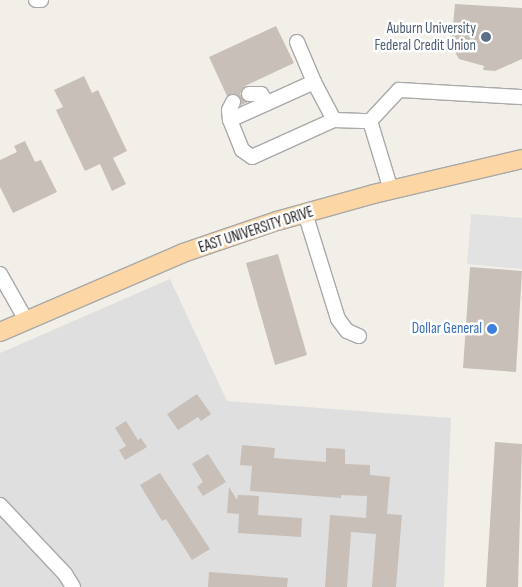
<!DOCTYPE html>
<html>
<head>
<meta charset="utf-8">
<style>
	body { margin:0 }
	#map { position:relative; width:522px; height:587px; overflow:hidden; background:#f2efe9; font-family:"Sofia Sans Condensed",sans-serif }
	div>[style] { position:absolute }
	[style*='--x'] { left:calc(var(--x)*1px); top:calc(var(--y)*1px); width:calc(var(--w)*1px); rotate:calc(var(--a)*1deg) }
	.residential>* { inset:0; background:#e0dfdf }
	.parking>* { inset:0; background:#e2e2e2 }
	.building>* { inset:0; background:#c7bfb8 }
	.roads { filter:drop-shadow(1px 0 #a9a9a9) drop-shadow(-1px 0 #a9a9a9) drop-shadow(0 1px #a9a9a9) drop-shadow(0 -1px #a9a9a9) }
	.minor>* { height:14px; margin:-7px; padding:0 7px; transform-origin:7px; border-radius:7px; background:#fff }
	.major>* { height:18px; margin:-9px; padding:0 9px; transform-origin:9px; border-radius:9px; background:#fcd6a4 }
	.dots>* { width:14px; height:14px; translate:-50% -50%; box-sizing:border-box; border:2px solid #fff; border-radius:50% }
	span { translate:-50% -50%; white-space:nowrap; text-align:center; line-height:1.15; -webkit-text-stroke:5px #fff; paint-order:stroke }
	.service-label { font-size:15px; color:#4e5e75 }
	.right { translate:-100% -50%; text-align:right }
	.street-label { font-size:15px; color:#222 }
	.shop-label { font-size:15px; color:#366cbe }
</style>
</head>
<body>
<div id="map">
	<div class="residential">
		<div style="clip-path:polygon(170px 279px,227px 401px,451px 418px,444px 587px,0 587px,0 353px)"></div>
	</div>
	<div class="parking">
		<div style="clip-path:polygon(471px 214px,522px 218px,522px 269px,467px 264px)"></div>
	</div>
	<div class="building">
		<div style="clip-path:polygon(455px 4px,522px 8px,522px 59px,495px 71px,483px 70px,484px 66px,459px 59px,451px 45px)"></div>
		<div style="clip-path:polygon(276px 26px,294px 63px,245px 86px,240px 94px,248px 102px,241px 105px,237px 94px,227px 96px,209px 57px)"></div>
		<div style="clip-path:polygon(84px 76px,92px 93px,98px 90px,127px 151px,113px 158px,126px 184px,112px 191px,100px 164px,85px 171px,56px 110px,63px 107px,54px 90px)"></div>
		<div style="clip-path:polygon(25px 141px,35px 162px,41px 160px,57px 192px,13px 213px,0 187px,0 160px,17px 152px,14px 146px)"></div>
		<div style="clip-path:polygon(278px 254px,307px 355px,275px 365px,246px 263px)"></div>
		<div style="clip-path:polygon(470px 267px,522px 271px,516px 372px,463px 368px)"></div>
		<div style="clip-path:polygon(197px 394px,211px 414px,201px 421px,198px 417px,178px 430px,167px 414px)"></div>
		<div style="clip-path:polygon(126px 421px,138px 440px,141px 438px,147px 447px,125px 460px,119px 450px,126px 446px,115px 428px)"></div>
		<div style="clip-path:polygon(495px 442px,522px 444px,518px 587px,486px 587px)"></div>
		<div style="clip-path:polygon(242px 445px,275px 448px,274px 458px,326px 462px,326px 448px,345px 449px,345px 464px,370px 465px,370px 475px,390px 477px,387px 514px,402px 515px,396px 587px,372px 587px,376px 534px,351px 532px,347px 587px,325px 587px,330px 515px,366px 518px,367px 496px,341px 495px,341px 498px,250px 491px,252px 466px,240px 465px)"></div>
		<div style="clip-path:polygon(208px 454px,226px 482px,203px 496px,197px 487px,203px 482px,192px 464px)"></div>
		<div style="clip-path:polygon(160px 473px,210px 549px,192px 560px,166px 519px,162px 521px,140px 485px)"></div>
		<div style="clip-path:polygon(229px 487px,237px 500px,238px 495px,259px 496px,258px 515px,302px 518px,301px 537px,238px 533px,239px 514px,227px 513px)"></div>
		<div style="clip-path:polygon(209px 572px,288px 578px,287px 587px,208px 587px)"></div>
	</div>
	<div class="roads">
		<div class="minor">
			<div style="--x:36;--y:0;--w:5;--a:0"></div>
			<div style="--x:297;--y:42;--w:43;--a:67"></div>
			<div style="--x:249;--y:94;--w:12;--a:0"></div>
			<div style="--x:261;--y:94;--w:11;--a:56"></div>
			<div style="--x:230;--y:120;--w:10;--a:-96"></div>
			<div style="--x:229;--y:110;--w:9;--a:-63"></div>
			<div style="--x:334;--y:120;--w:43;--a:-117.8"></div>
			<div style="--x:314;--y:82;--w:92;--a:155.7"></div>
			<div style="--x:230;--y:120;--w:32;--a:68"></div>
			<div style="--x:242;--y:150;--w:12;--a:35"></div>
			<div style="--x:252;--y:157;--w:90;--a:-24.3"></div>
			<div style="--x:334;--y:120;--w:36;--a:2"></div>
			<div style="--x:391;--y:190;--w:72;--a:-106.9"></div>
			<div style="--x:370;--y:121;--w:42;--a:-46.9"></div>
			<div style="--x:399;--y:90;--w:123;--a:3.3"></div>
			<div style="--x:305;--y:213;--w:111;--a:72.7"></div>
			<div style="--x:338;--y:319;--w:15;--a:53"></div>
			<div style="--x:347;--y:331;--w:13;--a:23"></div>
			<div style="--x:0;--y:274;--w:53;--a:60.5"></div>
			<div style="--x:0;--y:505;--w:95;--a:46.7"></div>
			<div style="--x:65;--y:574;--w:15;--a:58"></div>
		</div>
		<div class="major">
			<div style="--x:0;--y:332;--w:199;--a:-23.3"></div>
			<div style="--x:183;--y:253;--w:99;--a:-18.8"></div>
			<div style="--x:277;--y:221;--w:101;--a:-15.6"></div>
			<div style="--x:374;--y:194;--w:152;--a:-13.3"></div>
		</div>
	</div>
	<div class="dots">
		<div style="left:486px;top:37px;background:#5c6f8a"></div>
		<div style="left:492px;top:329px;background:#3f7fe0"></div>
	</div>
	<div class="service-label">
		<span class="right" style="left:476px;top:37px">Auburn University<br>Federal Credit Union</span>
	</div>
	<div class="street-label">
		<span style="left:256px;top:230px;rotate:-18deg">EAST UNIVERSITY DRIVE</span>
	</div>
	<div class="shop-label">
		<span class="right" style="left:482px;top:329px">Dollar General</span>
	</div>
</div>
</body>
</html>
